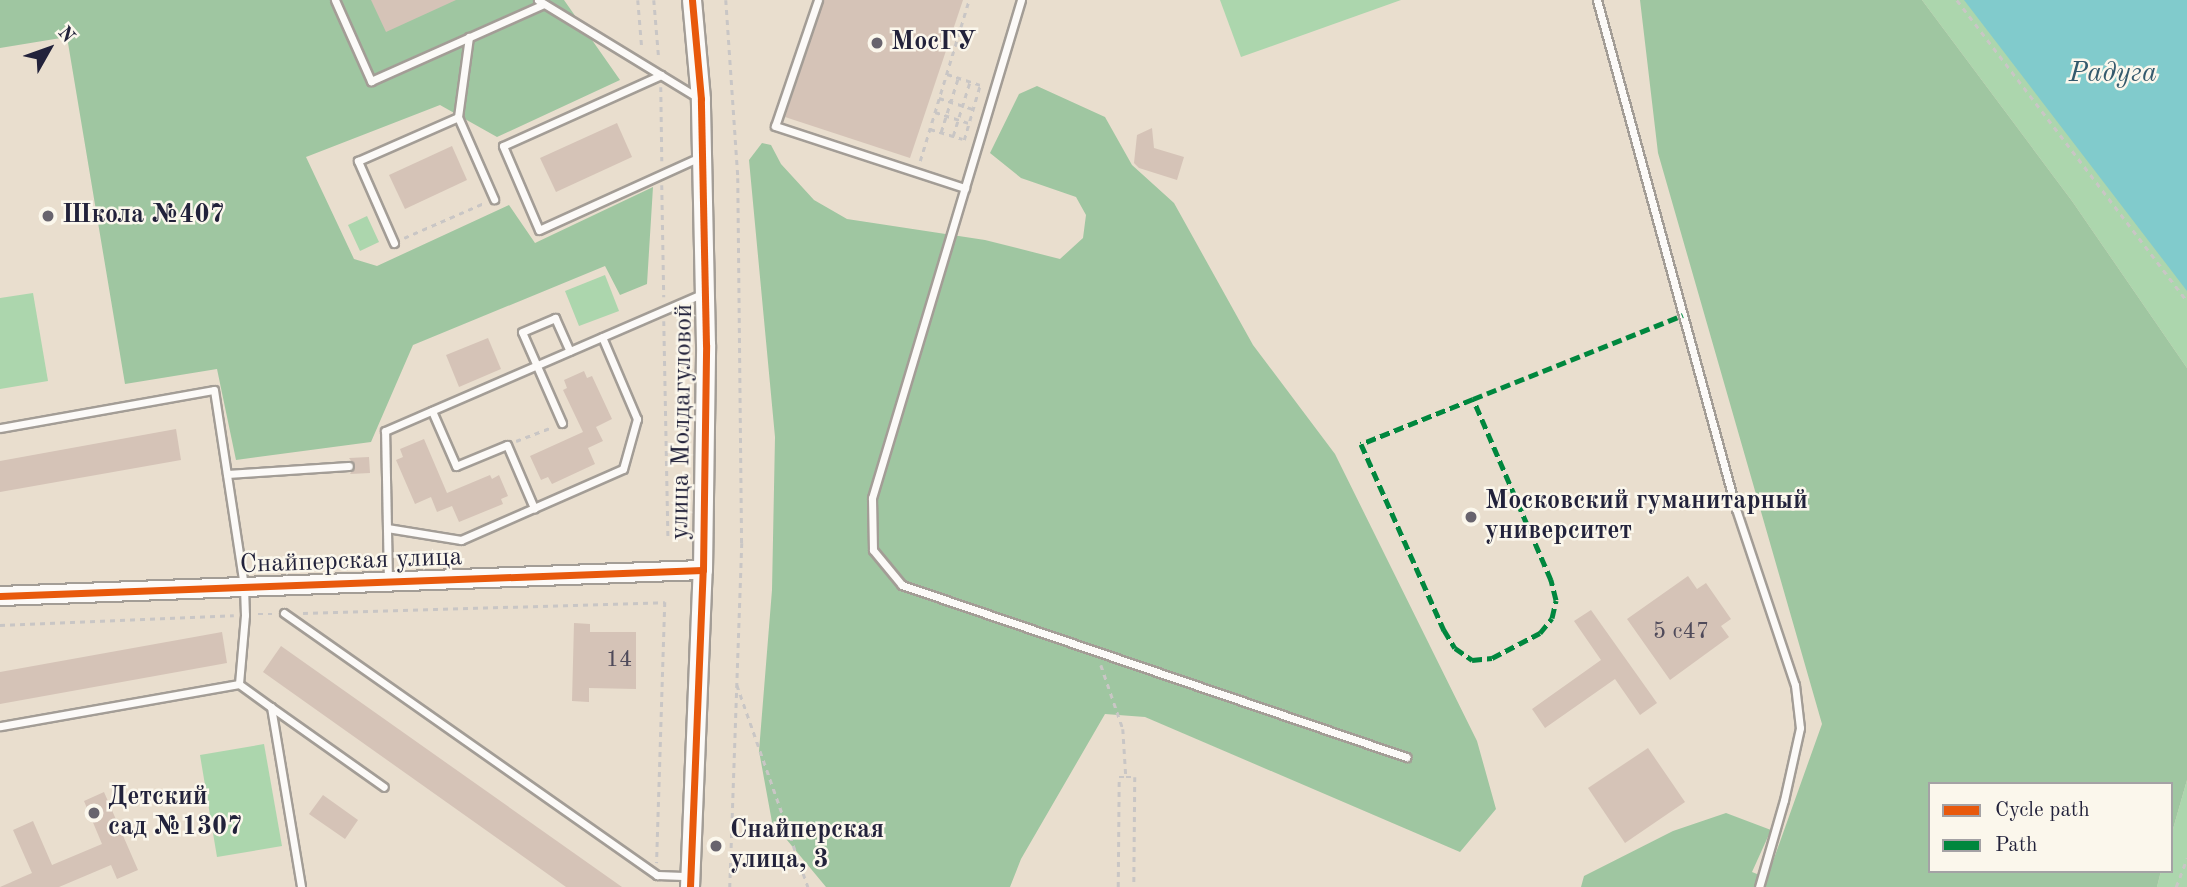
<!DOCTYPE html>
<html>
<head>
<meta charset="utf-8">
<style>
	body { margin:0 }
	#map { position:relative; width:2187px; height:887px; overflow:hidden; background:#e9dece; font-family:"Old Standard TT",serif }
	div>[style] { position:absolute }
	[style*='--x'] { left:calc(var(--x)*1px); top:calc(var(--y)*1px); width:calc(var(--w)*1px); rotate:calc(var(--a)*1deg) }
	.green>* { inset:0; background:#acd6ad }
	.forest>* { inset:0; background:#9fc6a1 }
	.water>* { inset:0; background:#81cbcc }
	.building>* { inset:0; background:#d5c3b7 }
	.path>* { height:2.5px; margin-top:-1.25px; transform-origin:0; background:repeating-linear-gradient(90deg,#c9c6c5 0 5px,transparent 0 10px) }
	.roads { filter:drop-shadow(2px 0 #a39d96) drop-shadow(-2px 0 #a39d96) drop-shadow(0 2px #a39d96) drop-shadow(0 -2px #a39d96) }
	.service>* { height:7px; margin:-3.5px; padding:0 3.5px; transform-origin:3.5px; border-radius:3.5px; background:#fcfaf8 }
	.tertiary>* { height:18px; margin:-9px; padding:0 9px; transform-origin:9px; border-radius:9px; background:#fcfaf8 }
	.quiet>* { height:5px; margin-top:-2.5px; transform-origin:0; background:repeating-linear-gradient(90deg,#00873e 0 10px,transparent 0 15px) }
	.cycleway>* { height:7px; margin:-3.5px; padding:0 3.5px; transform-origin:3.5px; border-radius:3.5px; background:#e8590c }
	.dots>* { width:19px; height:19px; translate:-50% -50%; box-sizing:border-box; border:4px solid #fbf7ec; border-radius:50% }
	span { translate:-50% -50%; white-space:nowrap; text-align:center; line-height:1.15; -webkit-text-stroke:5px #fbf7ec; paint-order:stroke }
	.number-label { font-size:23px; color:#4f4a5a }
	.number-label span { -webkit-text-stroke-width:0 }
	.poi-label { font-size:26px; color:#22223b; font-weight:700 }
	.left { translate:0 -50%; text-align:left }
	.street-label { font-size:26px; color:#22223b }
	.water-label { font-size:28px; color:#345a6d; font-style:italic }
	.legend { position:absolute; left:1928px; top:782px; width:245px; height:91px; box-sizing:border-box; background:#fbf7ec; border:2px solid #a4a2a5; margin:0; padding:9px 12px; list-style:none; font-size:21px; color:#22223b }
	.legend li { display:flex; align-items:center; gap:14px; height:35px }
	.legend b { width:35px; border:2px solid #a4a2a5 }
	.north { position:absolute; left:14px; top:14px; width:70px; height:70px; -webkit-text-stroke:5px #fbf7ec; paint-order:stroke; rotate:50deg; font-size:19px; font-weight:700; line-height:28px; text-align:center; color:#22223b }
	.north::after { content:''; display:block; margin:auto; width:24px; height:32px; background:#22223b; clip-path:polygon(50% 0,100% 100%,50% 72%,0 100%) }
</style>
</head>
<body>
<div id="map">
	<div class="green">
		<div style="clip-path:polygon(1220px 0,1401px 0,1241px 57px)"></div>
		<div style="clip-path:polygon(1922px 0,2187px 0,2187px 368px,2072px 201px)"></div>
		<div style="clip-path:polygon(367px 216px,379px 242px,360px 251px,348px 225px)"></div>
		<div style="clip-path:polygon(605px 275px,619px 311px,579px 326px,565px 291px)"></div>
		<div style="clip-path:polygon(33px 293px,48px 381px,0 389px,0 298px)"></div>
		<div style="clip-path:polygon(264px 744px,282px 846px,217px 857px,200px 755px)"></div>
		<div style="clip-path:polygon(2187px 780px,2187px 887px,2157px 887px,2161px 871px,2171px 871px,2171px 836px)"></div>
	</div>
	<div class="forest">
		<div style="clip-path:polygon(0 0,564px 0,620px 80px,497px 137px,440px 105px,306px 157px,354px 259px,377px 266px,509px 205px,535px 243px,653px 187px,647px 284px,620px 295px,605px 266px,413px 345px,371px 442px,236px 460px,217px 369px,125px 384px,67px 37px,0 48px)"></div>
		<div style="clip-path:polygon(1640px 0,1922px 0,2072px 201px,2187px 368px,2187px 780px,2171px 836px,2171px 784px,1930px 784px,1930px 871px,2161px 871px,2157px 887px,1581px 887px,1584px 876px,1673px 831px,1726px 813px,1771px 830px,1752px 872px,1767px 878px,1822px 724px,1658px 153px)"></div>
		<div style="clip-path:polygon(1037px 86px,1105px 117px,1132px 165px,1174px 203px,1253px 345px,1335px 454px,1477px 741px,1496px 809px,1460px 852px,1145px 717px,1105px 714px,1021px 859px,1010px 887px,826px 887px,772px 822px,759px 751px,772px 590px,775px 437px,749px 160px,762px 143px,771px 145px,781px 164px,814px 200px,847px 219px,985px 240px,1060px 259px,1083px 238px,1086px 215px,1076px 197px,1021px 178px,990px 153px,1019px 94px)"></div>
	</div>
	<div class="water">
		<div style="clip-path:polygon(1964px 0,2187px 0,2187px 291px)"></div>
	</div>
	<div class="building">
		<div style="clip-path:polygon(371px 0,456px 0,386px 32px)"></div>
		<div style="clip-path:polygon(824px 0,963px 0,910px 158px,785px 117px)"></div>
		<div style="clip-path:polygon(617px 123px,632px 157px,556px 192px,540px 158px)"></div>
		<div style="clip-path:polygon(1152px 128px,1154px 148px,1184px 157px,1177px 180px,1139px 168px,1134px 163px,1137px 135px)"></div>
		<div style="clip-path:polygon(452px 146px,467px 180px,405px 209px,389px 175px)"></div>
		<div style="clip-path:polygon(488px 338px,501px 369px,459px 387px,446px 355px)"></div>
		<div style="clip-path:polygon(584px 371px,587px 378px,592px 376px,612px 419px,596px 427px,603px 441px,588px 448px,595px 464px,552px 484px,548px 477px,541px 480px,530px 456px,583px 432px,563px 390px,567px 388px,564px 380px)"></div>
		<div style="clip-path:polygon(176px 429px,181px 460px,0 492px,0 461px)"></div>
		<div style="clip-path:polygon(424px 439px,447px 493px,490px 475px,492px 479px,499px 475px,508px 496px,501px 499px,503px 504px,459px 522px,452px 506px,437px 512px,431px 497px,415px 504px,396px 460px,403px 457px,400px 449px)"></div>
		<div style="clip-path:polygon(369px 457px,370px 473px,350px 474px,355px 466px,349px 458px)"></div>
		<div style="clip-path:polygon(1688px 576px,1697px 589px,1706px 583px,1731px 619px,1721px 626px,1729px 637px,1670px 680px,1627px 619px)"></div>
		<div style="clip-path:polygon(1591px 610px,1657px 703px,1640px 715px,1615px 679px,1545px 728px,1532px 709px,1601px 660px,1574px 621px)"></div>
		<div style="clip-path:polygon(574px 623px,590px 624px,590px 632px,636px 632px,636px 689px,589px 688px,589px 702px,572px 701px)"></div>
		<div style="clip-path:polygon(222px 632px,227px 663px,0 704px,0 672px)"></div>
		<div style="clip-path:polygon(281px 646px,622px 887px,566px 887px,263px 672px)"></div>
		<div style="clip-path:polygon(1648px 748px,1685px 802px,1625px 843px,1588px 788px)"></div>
		<div style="clip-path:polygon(104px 792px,138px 870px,117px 879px,111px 865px,59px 887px,0 887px,32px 873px,13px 830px,33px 821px,52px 865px,102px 844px,84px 801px)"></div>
		<div style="clip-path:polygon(323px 795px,358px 820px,345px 839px,309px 814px)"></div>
	</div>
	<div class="path">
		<div style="--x:638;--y:0;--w:49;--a:85.3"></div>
		<div style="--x:654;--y:0;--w:59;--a:85.2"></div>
		<div style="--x:726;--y:0;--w:178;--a:86.1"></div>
		<div style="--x:738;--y:178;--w:365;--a:89.4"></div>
		<div style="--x:742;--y:543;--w:344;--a:92"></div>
		<div style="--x:1957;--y:0;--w:379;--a:52.6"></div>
		<div style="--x:947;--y:74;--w:35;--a:18"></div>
		<div style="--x:661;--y:87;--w:74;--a:89.2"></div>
		<div style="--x:939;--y:98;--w:36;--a:18"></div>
		<div style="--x:935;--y:112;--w:35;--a:18"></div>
		<div style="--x:930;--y:129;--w:34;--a:17"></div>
		<div style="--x:941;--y:132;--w:57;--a:-72.5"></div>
		<div style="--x:953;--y:136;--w:58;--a:-72.8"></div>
		<div style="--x:964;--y:140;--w:57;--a:-73.8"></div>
		<div style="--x:920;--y:161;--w:168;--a:-73.1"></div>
		<div style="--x:662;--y:185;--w:112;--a:89"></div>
		<div style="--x:404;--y:238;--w:87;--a:-23.6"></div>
		<div style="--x:664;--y:321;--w:217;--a:88.9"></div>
		<div style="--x:516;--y:441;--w:39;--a:-21"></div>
		<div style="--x:263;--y:556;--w:14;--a:90"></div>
		<div style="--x:303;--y:613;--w:362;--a:-1.7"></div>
		<div style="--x:665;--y:602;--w:261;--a:91.8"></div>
		<div style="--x:258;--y:614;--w:14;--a:0"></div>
		<div style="--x:0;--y:625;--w:234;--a:-2.4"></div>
		<div style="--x:1101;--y:665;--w:68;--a:71"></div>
		<div style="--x:1123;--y:729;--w:48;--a:86.4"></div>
		<div style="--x:1126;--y:777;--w:9;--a:0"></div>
		<div style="--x:1135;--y:777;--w:110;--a:90.5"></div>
		<div style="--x:737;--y:685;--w:214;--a:70.6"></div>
		<div style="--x:1118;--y:887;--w:110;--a:-89.5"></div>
		<div style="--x:1119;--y:777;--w:7;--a:0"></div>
		<div style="--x:2176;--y:887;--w:31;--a:-69"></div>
	</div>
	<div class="roads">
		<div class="service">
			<div style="--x:335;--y:0;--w:89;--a:66"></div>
			<div style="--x:371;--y:81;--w:189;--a:-24"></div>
			<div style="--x:538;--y:0;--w:186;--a:31.4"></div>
			<div style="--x:818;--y:0;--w:133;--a:108.8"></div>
			<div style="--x:775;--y:126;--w:200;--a:18.1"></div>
			<div style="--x:1021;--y:0;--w:520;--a:106.66"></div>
			<div style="--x:872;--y:498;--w:52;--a:88.9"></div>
			<div style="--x:873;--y:550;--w:45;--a:50.4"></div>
			<div style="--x:902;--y:585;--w:533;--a:18.84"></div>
			<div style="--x:1597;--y:0;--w:528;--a:74.73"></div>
			<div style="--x:1736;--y:509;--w:186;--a:71.5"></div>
			<div style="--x:1795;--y:685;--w:43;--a:83.4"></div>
			<div style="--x:1800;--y:728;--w:74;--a:102.5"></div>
			<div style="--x:1784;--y:800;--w:91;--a:106"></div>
			<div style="--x:661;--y:75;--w:173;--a:155.8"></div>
			<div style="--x:503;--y:146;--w:91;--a:66.8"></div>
			<div style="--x:539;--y:230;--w:177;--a:-24.4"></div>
			<div style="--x:458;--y:117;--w:90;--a:66.3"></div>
			<div style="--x:394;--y:243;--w:90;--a:-113.7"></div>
			<div style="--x:358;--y:161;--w:109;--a:-23.7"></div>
			<div style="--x:458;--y:117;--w:81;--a:-82.2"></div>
			<div style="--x:432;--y:411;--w:60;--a:66.4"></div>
			<div style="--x:456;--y:466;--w:55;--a:-22.4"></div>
			<div style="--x:507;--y:445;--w:69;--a:66.8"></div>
			<div style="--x:534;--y:508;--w:97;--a:-23.7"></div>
			<div style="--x:623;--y:469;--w:52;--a:-74.4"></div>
			<div style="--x:637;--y:419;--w:89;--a:-113.1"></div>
			<div style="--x:562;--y:423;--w:99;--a:-113.7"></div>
			<div style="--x:522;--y:332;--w:36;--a:-23"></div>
			<div style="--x:555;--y:318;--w:36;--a:66"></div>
			<div style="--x:0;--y:428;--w:217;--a:-10.1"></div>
			<div style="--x:214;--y:390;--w:199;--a:81.3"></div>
			<div style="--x:244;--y:587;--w:28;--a:88"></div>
			<div style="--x:245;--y:615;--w:69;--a:95"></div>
			<div style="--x:239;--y:684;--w:243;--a:170"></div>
			<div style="--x:227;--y:474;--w:122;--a:-3.8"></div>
			<div style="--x:387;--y:528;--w:75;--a:9.2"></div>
			<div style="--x:461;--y:540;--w:80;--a:-23.7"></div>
			<div style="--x:388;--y:582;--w:151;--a:-91.1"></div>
			<div style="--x:385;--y:431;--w:348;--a:-23.4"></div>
			<div style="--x:284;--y:613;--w:456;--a:35.1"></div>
			<div style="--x:657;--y:875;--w:33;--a:2"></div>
			<div style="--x:239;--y:684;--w:39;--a:36"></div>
			<div style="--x:271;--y:707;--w:182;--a:80.5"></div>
			<div style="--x:271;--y:707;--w:138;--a:35.3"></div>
		</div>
		<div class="tertiary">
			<div style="--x:0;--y:596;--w:703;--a:-2.12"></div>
			<div style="--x:690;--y:887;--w:317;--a:-87.7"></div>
			<div style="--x:703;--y:570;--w:225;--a:-89.2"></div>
			<div style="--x:706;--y:345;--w:246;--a:-91.2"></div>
			<div style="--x:701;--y:99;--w:99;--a:-95.2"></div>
		</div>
	</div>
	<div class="quiet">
		<div style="--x:1473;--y:399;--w:121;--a:158.1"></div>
		<div style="--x:1361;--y:444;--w:204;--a:66"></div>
		<div style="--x:1444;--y:630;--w:21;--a:59"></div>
		<div style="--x:1455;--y:648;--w:21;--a:35"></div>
		<div style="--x:1472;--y:660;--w:20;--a:-6"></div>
		<div style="--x:1492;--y:658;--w:54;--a:-27.5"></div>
		<div style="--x:1540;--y:633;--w:19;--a:-51"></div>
		<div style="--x:1552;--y:618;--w:18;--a:-77"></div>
		<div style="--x:1556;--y:600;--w:21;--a:-104"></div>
		<div style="--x:1551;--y:580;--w:197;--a:-113.3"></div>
		<div style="--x:1473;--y:399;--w:226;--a:-21.8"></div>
	</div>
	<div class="cycleway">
		<div style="--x:0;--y:596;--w:703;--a:-2.12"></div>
		<div style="--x:690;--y:887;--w:317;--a:-87.7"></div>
		<div style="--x:703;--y:570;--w:225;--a:-89.2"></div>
		<div style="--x:706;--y:345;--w:246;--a:-91.2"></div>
		<div style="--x:701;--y:99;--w:99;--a:-95.2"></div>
	</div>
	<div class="dots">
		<div style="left:877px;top:43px;background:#68646e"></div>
		<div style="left:48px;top:216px;background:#68646e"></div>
		<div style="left:1471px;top:517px;background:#68646e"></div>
		<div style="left:94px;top:813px;background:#68646e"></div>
		<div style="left:716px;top:846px;background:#68646e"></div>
	</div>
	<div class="number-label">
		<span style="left:1681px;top:632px">5 с47</span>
		<span style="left:619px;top:660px">14</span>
	</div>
	<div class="poi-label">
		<span class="left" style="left:891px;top:43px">МосГУ</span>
		<span class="left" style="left:62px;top:216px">Школа №407</span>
		<span class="left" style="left:1485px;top:517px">Московский гуманитарный<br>университет</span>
		<span class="left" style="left:108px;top:813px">Детский<br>сад №1307</span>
		<span class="left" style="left:730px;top:846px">Снайперская<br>улица, 3</span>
	</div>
	<div class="street-label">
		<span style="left:683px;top:422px;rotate:-89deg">улица Молдагуловой</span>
		<span style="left:351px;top:562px;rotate:-2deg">Снайперская улица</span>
	</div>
	<div class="water-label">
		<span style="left:2113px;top:74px">Радуга</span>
	</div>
	<ul class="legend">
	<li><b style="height:9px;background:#e8590c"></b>Cycle path</li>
	<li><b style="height:9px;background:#00873e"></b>Path</li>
	</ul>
	<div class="north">N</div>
</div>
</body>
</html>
